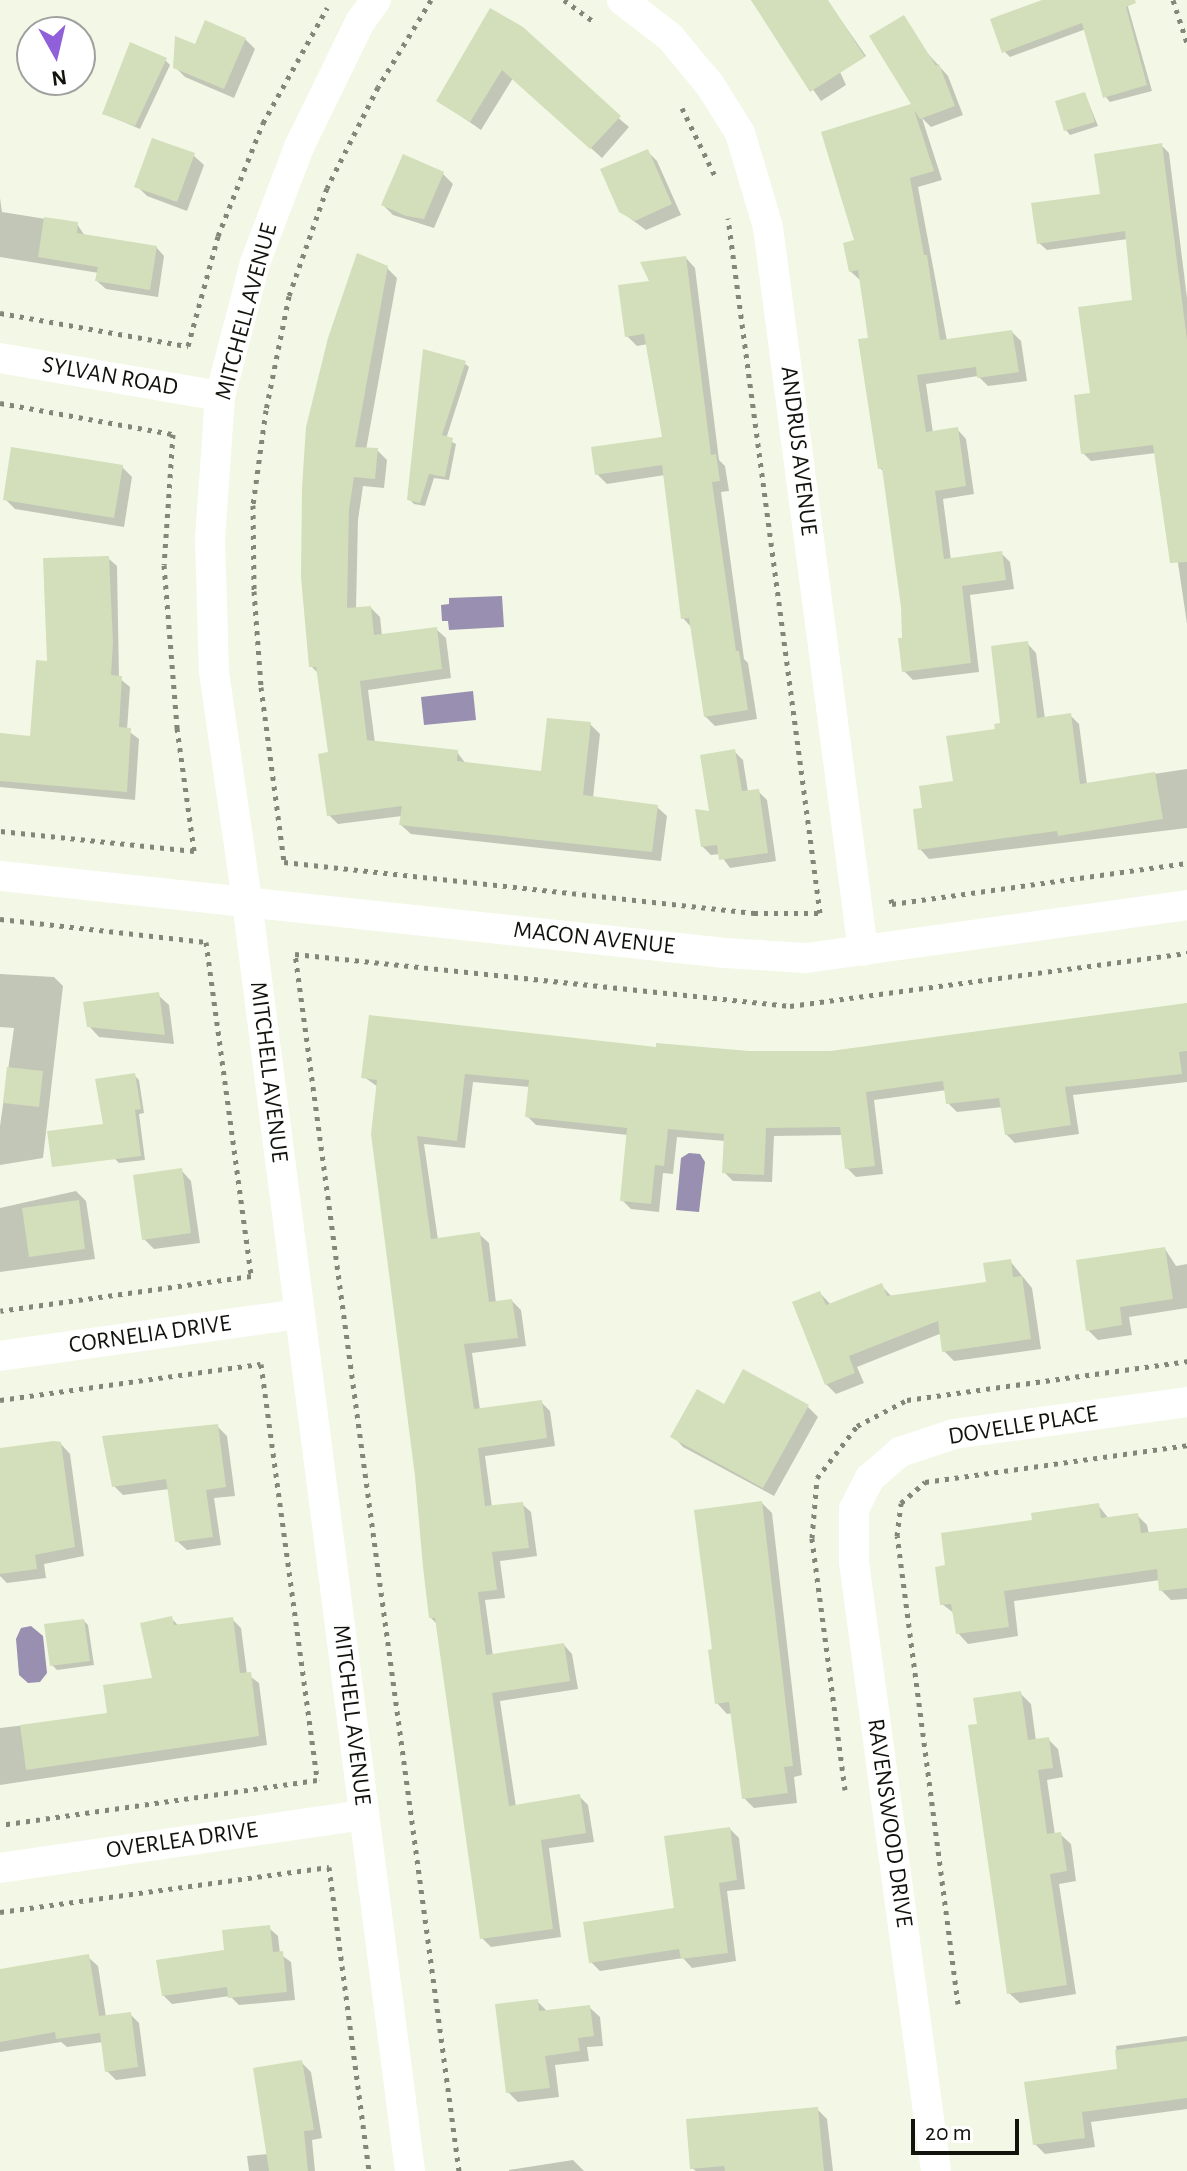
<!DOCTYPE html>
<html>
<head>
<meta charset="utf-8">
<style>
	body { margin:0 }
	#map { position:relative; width:1187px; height:2171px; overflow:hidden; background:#f2f8e5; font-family:"Alegreya Sans",sans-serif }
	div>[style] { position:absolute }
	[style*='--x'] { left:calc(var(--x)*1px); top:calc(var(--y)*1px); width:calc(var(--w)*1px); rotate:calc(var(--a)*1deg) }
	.water>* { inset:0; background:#998fb1 }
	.shadow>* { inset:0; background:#0003 }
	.building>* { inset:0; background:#d3deba }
	.path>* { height:5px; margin-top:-2.5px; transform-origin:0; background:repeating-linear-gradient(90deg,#83877a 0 4px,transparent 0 10px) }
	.street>* { height:30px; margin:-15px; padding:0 15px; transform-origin:15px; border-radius:15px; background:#fff }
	span { translate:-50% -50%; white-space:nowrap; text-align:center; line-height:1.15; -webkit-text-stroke:6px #fff; paint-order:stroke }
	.street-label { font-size:24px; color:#12130d }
	.north { position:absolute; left:16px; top:16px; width:80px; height:80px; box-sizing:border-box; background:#fff; border:2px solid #a0a19e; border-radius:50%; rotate:172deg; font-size:22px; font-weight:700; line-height:32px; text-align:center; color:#12130d }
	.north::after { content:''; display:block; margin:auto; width:28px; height:36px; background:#9060da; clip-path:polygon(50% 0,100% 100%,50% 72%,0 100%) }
	.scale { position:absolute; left:911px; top:2119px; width:108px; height:36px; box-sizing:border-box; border:4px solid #12130d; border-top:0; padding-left:10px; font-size:24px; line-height:28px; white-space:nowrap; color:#12130d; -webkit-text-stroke:6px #fff; paint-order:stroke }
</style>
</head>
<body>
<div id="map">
	<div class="water">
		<div style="clip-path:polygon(502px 596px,504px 627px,449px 630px,448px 621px,442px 621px,441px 605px,449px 604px,449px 598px)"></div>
		<div style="clip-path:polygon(473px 691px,476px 720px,424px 725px,421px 697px)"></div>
		<div style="clip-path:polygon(689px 1153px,700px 1154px,705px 1162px,699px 1212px,676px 1210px,681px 1158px)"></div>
		<div style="clip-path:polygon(31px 1626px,43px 1636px,47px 1673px,40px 1682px,28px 1683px,19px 1675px,16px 1639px,21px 1628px)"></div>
	</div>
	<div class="shadow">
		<div style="clip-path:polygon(751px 0,827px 0,866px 56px,840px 72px,846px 85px,821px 101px)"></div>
		<div style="clip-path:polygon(1048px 0,1126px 0,1152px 91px,1110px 102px,1105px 96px,1086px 29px,1010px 57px,1004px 51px)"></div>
		<div style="clip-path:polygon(491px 10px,629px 127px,602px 158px,513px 78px,481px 130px,439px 101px)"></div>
		<div style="clip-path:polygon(245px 39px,255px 49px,234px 98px,185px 77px,175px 67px,196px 47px)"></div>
		<div style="clip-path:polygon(922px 47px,948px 76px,963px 115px,931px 127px,922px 118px,942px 180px,918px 187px,947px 341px,1012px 332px,1021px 341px,1027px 381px,988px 386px,978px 376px,926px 384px,933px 433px,957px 429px,966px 439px,974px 494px,943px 499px,951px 560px,1001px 553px,1010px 562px,1014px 589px,970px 595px,979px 672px,913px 680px,904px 671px,903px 607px,885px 473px,880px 468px,870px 340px,860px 280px,850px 271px,857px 242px,914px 105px)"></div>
		<div style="clip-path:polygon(165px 60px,170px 65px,140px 129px,105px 114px)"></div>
		<div style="clip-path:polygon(1085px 94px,1098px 126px,1070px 135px,1066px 130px)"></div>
		<div style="clip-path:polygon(1161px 145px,1169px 153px,1187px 298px,1187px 624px,1173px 529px,1156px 453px,1091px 461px,1083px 453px,1092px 394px,1135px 301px,1128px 239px,1047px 250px,1039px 243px,1102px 195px)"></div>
		<div style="clip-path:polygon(647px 151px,657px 161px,681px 215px,646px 230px,620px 211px)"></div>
		<div style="clip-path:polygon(193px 155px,204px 165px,187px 211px,147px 196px,137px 186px)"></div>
		<div style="clip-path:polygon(443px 174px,453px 184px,434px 228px,393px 215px,383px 205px)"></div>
		<div style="clip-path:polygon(0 198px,2px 212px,77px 224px,85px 236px,156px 247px,164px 256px,158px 297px,106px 289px,97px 281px,99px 273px,0 257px)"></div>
		<div style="clip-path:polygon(686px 258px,695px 268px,719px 460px,725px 466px,729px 491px,721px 492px,744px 659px,748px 663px,757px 719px,715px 726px,705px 716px,692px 628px,683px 618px,665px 475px,607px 484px,597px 474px,665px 439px,648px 344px,637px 346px,627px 336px,651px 282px)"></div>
		<div style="clip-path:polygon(387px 268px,397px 278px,366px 450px,377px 450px,387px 460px,384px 488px,363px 486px,358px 520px,356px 609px,371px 608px,380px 617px,382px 636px,436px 629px,446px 638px,451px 678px,368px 690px,375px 743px,457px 752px,466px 764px,543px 773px,590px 724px,600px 734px,593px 798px,657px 807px,667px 816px,661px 861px,411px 834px,401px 825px,402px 816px,338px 824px,329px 815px,330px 754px,320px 675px,311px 666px)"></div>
		<div style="clip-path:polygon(464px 363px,469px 367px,446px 439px,456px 444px,449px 480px,434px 478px,425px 506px,414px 504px,409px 499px)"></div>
		<div style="clip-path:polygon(122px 467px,132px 477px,124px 527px,15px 509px,5px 499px)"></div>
		<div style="clip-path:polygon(108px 558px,117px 566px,119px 678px,130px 687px,127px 730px,139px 739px,135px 800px,0 787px,0 735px,32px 738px,49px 663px)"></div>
		<div style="clip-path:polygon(1027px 643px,1036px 653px,1045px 719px,1070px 715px,1079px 724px,1087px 784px,1187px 769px,1187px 828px,929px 859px,920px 849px,924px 810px,955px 783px,1002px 725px)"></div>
		<div style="clip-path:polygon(734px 751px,743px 760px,748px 792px,758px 791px,767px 800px,776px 861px,730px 868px,720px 854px,711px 855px,702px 846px)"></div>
		<div style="clip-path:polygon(0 974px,54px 977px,63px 986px,43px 1158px,0 1165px,0 1126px,14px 1028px,0 1027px)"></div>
		<div style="clip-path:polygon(158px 995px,169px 1005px,174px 1044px,99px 1037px,89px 1026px)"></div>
		<div style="clip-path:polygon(1187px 1005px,1187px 1082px,1073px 1095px,1079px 1134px,1015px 1143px,1006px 1134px,1003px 1107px,957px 1112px,948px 1103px,947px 1090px,874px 1100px,883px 1174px,856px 1177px,847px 1168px,843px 1135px,774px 1136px,772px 1182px,733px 1181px,724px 1172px,725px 1141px,677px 1137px,673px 1174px,663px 1173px,659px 1212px,631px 1209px,622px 1200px,628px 1135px,536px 1125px,527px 1116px,530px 1087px,473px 1082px,465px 1148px,424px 1144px,438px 1240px,480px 1235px,489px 1243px,496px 1303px,512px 1301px,521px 1310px,526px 1346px,472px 1353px,480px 1410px,541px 1402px,550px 1411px,555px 1446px,485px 1456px,492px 1507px,522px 1504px,531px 1512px,537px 1556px,500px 1561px,505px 1598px,485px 1600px,493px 1656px,564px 1645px,572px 1654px,578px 1689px,500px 1701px,516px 1807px,580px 1797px,588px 1805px,594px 1842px,549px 1848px,561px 1937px,491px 1947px,482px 1938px,437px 1624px,431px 1618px,378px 1087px,364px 1077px,658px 1049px,831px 1053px)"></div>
		<div style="clip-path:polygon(134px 1075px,139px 1080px,144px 1113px,139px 1114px,145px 1160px,119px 1163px,114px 1158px)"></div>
		<div style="clip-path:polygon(181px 1170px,191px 1181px,200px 1243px,154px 1249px,144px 1239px)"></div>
		<div style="clip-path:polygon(76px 1191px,86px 1201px,95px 1259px,0 1272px,0 1208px)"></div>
		<div style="clip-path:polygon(1165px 1249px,1176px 1266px,1187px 1264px,1187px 1308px,1129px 1317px,1132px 1335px,1098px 1340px,1088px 1330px)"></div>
		<div style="clip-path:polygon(1010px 1261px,1032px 1288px,1041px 1349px,954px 1361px,944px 1351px,942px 1333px,857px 1367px,864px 1383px,836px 1394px,826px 1384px,820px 1293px,831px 1305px,881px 1285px,892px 1297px,988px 1284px)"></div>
		<div style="clip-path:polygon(725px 1407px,808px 1407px,818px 1417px,774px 1496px,683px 1447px,673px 1436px)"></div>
		<div style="clip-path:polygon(217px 1426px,227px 1436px,235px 1496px,214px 1498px,221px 1545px,187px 1550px,177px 1541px,169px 1489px,123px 1495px,114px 1486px,104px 1437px)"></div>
		<div style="clip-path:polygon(61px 1444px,70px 1454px,84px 1556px,44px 1564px,46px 1578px,7px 1583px,0 1576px,0 1453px)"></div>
		<div style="clip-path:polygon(762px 1503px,772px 1513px,802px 1775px,794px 1777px,797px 1803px,754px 1808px,744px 1798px,733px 1713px,727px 1714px,717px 1703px,715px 1651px)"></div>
		<div style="clip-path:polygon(1098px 1505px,1109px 1519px,1137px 1515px,1147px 1525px,1149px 1534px,1187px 1530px,1187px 1599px,1171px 1600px,1161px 1590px,1160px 1580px,1014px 1601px,1018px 1636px,968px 1644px,958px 1633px,955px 1614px,942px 1604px,948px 1567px,1034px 1522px)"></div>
		<div style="clip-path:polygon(171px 1618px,180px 1627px,232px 1619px,241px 1628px,247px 1674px,259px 1683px,267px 1745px,0 1785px,0 1728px,109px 1715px,154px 1680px)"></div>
		<div style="clip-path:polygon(84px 1621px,88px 1625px,94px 1665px,57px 1670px,52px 1665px)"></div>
		<div style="clip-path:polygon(1021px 1694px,1031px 1704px,1036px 1741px,1048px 1739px,1058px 1749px,1063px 1777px,1047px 1780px,1055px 1835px,1060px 1834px,1071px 1844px,1076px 1881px,1059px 1884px,1076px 1994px,1020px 2003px,1009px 1993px,979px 1725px)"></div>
		<div style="clip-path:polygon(730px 1829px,739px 1838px,745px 1889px,727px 1891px,736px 1961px,692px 1968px,683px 1958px,600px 1971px,591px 1962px,676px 1910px)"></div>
		<div style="clip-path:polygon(269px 1928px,278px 1936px,280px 1954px,291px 1962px,295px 2000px,239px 2005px,230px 1996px,172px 2004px,163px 1995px,226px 1952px)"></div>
		<div style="clip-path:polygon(88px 1957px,98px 1966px,106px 2017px,130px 2014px,139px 2023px,146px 2076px,116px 2080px,107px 2071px,103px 2042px,67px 2047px,61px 2042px,0 2052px,0 1971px)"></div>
		<div style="clip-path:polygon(537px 2001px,548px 2012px,589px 2007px,600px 2017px,603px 2046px,587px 2047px,589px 2061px,555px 2065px,559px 2097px,518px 2102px,508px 2092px)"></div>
		<div style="clip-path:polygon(1187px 2036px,1187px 2109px,1091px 2122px,1095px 2147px,1045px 2154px,1035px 2144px,1119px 2071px,1116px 2046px)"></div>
		<div style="clip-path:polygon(301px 2062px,311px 2072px,322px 2138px,312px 2140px,315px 2171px,249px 2171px,247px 2156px,268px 2154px)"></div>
		<div style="clip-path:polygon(817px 2109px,827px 2119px,833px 2171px,696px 2171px,692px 2168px)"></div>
		<div style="clip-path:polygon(573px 2160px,584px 2171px,509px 2171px,509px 2170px)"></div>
	</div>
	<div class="building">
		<div style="clip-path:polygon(751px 0,828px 0,865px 57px,810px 92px)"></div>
		<div style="clip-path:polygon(1042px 0,1135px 0,1136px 3px,1126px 7px,1147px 85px,1103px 98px,1082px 23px,1002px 53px,990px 19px)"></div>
		<div style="clip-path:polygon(490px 8px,523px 27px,621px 116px,590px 149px,502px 70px,470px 122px,436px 101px)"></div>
		<div style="clip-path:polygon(904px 15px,936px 66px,939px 64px,955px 106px,920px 119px,914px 110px,934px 171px,910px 178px,924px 255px,927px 255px,940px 340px,1012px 330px,1019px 372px,977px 378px,976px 367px,917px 375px,926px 432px,958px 427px,966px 486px,935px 491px,944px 559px,1002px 551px,1006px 580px,962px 586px,971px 663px,902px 672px,898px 638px,902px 638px,901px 607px,882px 468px,878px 469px,858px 339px,868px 338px,858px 270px,849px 272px,843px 243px,854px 240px,821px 132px,911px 104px,869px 36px)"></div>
		<div style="clip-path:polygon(205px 20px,246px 38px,224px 89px,173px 68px,175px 36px,195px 44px)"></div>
		<div style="clip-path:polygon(130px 42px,167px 58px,135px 126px,102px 114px)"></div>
		<div style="clip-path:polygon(1085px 92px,1095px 122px,1064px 131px,1055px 101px)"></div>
		<div style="clip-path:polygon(152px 138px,195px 153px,177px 202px,134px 187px)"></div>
		<div style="clip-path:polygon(1162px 143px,1187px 340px,1187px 562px,1170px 563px,1153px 445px,1081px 454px,1074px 395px,1090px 393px,1078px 307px,1132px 300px,1125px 231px,1037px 244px,1031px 203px,1100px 194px,1094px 154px)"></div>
		<div style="clip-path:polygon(648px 149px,672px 204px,635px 221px,619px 212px,600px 169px)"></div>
		<div style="clip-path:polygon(403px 154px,444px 172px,424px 219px,406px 216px,381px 205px)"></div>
		<div style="clip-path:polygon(44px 217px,78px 222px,77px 233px,157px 246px,150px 290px,95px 281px,98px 267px,38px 257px)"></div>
		<div style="clip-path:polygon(357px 253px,388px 266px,355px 447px,378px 448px,375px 479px,354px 477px,349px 510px,347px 608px,371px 606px,374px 635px,437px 627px,442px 669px,360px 681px,367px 740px,458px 750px,457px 761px,541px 771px,547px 718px,591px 722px,583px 795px,658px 805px,652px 852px,399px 825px,402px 806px,327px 816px,318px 754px,328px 752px,316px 667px,309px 667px,301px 577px,302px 488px,306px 427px,328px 338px)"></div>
		<div style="clip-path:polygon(686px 256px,711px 455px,716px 454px,720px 481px,712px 482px,736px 651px,739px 651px,748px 710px,704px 717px,689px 618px,681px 619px,662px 465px,595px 475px,591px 447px,662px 437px,644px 334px,625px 337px,618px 285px,649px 281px,640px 262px)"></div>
		<div style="clip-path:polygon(423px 349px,466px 361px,442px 435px,453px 438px,445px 477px,429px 474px,420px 503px,407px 500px)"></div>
		<div style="clip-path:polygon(11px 447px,123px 465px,114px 518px,3px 500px)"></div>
		<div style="clip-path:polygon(109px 556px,113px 643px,111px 675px,122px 676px,119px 727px,131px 728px,127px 792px,0 781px,0 733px,30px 736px,36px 660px,47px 661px,43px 558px)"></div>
		<div style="clip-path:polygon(1028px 641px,1037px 718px,1071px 713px,1080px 784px,1155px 772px,1163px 819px,1058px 836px,1057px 831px,918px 850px,913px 809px,922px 808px,919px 786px,953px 781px,946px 736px,995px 729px,994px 724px,1000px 723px,991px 646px)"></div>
		<div style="clip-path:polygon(735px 749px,742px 791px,759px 789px,768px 853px,719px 860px,717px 845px,701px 847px,695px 809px,709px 811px,700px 755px)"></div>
		<div style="clip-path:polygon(159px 992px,165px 1035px,87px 1027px,83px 1002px)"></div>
		<div style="clip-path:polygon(1187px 1003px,1187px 1051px,1179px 1052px,1182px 1074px,1065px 1087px,1071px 1125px,1005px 1135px,999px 1098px,946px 1104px,943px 1081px,866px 1092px,875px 1166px,845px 1169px,840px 1127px,766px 1128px,764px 1175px,722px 1173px,724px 1134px,668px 1129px,664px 1166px,655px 1165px,651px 1204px,620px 1201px,627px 1128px,525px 1117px,529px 1080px,465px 1074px,457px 1141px,417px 1136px,431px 1239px,480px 1232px,489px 1302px,512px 1299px,518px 1338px,464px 1344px,474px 1409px,542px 1400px,547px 1438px,478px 1448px,485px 1506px,523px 1502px,529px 1548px,492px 1552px,497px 1590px,478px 1592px,486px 1655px,564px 1643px,570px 1681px,492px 1693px,509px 1806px,580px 1794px,586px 1833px,541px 1840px,553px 1929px,480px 1939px,435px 1618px,429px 1618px,423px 1567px,415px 1476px,371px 1134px,377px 1080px,361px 1078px,369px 1015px,656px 1047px,656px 1043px,749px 1051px,830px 1051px)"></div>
		<div style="clip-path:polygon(7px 1067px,43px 1071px,39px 1107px,3px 1103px)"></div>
		<div style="clip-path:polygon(135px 1073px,141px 1109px,135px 1110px,141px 1156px,52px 1167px,47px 1131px,103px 1124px,95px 1079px)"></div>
		<div style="clip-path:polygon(182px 1168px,191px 1233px,142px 1240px,133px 1175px)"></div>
		<div style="clip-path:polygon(79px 1200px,85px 1249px,29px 1257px,22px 1208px)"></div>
		<div style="clip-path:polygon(1165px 1247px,1173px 1299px,1120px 1307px,1122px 1325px,1086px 1331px,1076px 1260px)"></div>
		<div style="clip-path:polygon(1011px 1259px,1013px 1277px,1022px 1276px,1031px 1339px,942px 1352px,938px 1321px,849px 1356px,855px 1373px,825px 1385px,792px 1302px,820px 1291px,826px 1305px,882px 1283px,887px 1296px,986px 1282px,983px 1263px)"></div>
		<div style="clip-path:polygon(743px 1369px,809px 1405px,763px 1488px,670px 1437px,697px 1389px,724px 1404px)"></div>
		<div style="clip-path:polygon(218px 1424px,226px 1487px,206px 1490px,213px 1537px,175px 1542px,166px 1479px,112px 1487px,102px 1436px)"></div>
		<div style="clip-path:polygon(54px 1441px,61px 1442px,75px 1547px,35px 1555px,37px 1569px,0 1574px,0 1448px)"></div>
		<div style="clip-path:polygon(762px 1501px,793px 1766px,784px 1767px,788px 1793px,742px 1799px,729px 1702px,715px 1704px,708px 1650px,712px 1649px,694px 1510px)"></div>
		<div style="clip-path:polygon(1099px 1503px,1101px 1518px,1138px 1513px,1141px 1533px,1187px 1528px,1187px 1588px,1159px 1591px,1157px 1569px,1004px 1591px,1009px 1627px,956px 1634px,951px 1604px,940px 1605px,935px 1567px,945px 1565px,941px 1533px,1032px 1520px,1031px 1513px)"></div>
		<div style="clip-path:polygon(172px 1616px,174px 1625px,233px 1617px,240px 1673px,251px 1672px,259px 1736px,26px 1770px,20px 1725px,107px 1713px,103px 1685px,152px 1678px,140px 1623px)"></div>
		<div style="clip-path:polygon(84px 1619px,90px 1661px,50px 1666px,44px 1624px)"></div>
		<div style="clip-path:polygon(1021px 1691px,1028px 1740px,1049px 1737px,1053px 1768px,1038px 1770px,1047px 1834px,1061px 1832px,1067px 1871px,1050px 1874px,1067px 1985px,1007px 1994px,968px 1725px,977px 1724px,973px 1698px)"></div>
		<div style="clip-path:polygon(730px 1827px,737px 1880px,719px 1883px,728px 1953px,681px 1959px,679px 1949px,589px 1963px,583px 1922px,674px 1908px,664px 1836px)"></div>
		<div style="clip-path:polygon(270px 1925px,273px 1952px,283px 1951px,287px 1992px,228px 1998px,227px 1987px,162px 1996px,156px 1960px,224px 1950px,222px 1930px)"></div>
		<div style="clip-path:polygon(89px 1954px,99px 2016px,131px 2012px,138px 2067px,105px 2072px,100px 2033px,56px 2039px,55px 2032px,0 2042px,0 1969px)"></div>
		<div style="clip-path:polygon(538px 1999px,539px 2011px,590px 2005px,594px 2036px,578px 2038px,580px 2051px,545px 2056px,550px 2088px,506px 2093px,495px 2004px)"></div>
		<div style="clip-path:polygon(1187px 2041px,1187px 2098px,1082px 2112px,1085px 2138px,1033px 2145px,1024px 2082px,1117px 2069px,1115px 2050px)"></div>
		<div style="clip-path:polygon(302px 2060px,314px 2130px,304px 2131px,308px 2171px,269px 2171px,253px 2068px)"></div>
		<div style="clip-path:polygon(818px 2107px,824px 2171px,725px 2171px,724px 2166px,690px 2169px,686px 2119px)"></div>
	</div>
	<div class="path">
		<div style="--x:431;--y:0;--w:102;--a:121.3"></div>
		<div style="--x:378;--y:87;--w:113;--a:116.8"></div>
		<div style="--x:327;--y:188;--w:114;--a:109.4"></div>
		<div style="--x:289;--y:296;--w:116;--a:101.4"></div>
		<div style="--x:266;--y:410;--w:96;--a:97.8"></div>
		<div style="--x:253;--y:505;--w:86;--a:89.3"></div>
		<div style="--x:254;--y:591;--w:96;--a:85.8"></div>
		<div style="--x:261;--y:687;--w:177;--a:82.5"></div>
		<div style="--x:284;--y:862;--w:473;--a:6.2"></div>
		<div style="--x:754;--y:913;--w:66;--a:0"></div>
		<div style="--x:820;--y:913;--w:701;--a:-97.54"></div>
		<div style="--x:564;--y:0;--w:39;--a:36"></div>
		<div style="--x:1173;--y:0;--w:45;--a:72"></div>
		<div style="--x:682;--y:108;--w:78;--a:64.1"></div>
		<div style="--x:0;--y:313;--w:191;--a:10"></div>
		<div style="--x:188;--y:346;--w:114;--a:-74.7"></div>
		<div style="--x:218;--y:236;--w:122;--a:-68.3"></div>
		<div style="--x:263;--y:123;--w:132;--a:-60.9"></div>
		<div style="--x:0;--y:403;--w:176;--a:10.2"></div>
		<div style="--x:173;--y:434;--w:131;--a:93.9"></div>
		<div style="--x:164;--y:565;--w:164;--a:85.4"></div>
		<div style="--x:177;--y:728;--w:124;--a:82.1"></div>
		<div style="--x:194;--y:851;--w:195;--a:-174.1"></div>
		<div style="--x:891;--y:899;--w:5;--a:79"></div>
		<div style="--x:892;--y:904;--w:298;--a:-7.9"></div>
		<div style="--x:0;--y:919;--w:207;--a:6.4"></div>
		<div style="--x:206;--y:942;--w:337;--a:82.3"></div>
		<div style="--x:251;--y:1276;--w:253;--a:172.1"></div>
		<div style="--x:0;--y:1400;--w:263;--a:-7.9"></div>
		<div style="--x:261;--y:1364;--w:420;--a:82.3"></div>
		<div style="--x:317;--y:1780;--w:320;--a:171.9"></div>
		<div style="--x:845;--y:1790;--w:254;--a:-97.5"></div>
		<div style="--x:812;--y:1538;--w:60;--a:-85.2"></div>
		<div style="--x:817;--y:1478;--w:66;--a:-52.4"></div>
		<div style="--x:857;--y:1426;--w:56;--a:-27.5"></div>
		<div style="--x:907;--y:1400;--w:283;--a:-7.9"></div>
		<div style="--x:0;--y:1912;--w:332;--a:-7.8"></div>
		<div style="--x:329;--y:1867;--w:307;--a:82.5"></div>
		<div style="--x:958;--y:2004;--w:472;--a:-97.4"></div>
		<div style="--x:897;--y:1536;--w:33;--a:-83"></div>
		<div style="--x:901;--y:1503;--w:32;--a:-41"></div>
		<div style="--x:925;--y:1482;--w:265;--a:-8"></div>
		<div style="--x:459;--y:2171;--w:1228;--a:-97.67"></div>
		<div style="--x:295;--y:954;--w:498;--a:6"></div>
		<div style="--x:790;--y:1006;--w:401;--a:-7.6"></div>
	</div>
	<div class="street">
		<div style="--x:376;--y:0;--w:27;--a:126"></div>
		<div style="--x:360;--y:22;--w:139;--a:116"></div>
		<div style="--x:299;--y:147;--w:124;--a:110.8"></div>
		<div style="--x:255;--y:263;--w:138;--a:104.7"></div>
		<div style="--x:220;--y:396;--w:142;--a:94"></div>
		<div style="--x:210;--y:538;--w:134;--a:88.3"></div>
		<div style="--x:214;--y:672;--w:232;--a:81.8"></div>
		<div style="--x:247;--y:902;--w:1279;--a:82.68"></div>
		<div style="--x:622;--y:0;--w:61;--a:37.6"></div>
		<div style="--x:670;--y:37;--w:62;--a:50.2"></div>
		<div style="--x:710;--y:85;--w:57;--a:58"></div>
		<div style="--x:740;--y:133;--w:98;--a:73.4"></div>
		<div style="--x:768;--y:227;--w:730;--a:82.52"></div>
		<div style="--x:0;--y:358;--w:223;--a:9.8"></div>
		<div style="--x:0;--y:876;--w:729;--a:6.06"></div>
		<div style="--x:725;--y:953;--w:81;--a:3.5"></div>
		<div style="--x:806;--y:958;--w:385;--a:-7.9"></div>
		<div style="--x:0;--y:1356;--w:302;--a:-8"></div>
		<div style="--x:0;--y:1868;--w:368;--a:-8.3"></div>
		<div style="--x:936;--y:2171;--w:614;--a:-97.67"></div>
		<div style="--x:854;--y:1562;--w:53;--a:-90"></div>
		<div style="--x:854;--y:1509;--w:35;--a:-63"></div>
		<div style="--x:870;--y:1478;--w:40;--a:-41"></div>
		<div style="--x:900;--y:1452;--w:57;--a:-18.4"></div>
		<div style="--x:954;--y:1434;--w:235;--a:-7.8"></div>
	</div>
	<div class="street-label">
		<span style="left:247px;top:312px;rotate:-75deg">MITCHELL AVENUE</span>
		<span style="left:110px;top:377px;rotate:10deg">SYLVAN ROAD</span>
		<span style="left:798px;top:451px;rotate:83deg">ANDRUS AVENUE</span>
		<span style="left:594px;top:939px;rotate:6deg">MACON AVENUE</span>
		<span style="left:268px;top:1072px;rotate:83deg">MITCHELL AVENUE</span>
		<span style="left:150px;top:1335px;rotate:-8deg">CORNELIA DRIVE</span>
		<span style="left:1023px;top:1426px;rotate:-9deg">DOVELLE PLACE</span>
		<span style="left:351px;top:1715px;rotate:83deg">MITCHELL AVENUE</span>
		<span style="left:889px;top:1823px;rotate:82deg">RAVENSWOOD DRIVE</span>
		<span style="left:182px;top:1841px;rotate:-8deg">OVERLEA DRIVE</span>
	</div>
	<div class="north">N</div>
	<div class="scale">20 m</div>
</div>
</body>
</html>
